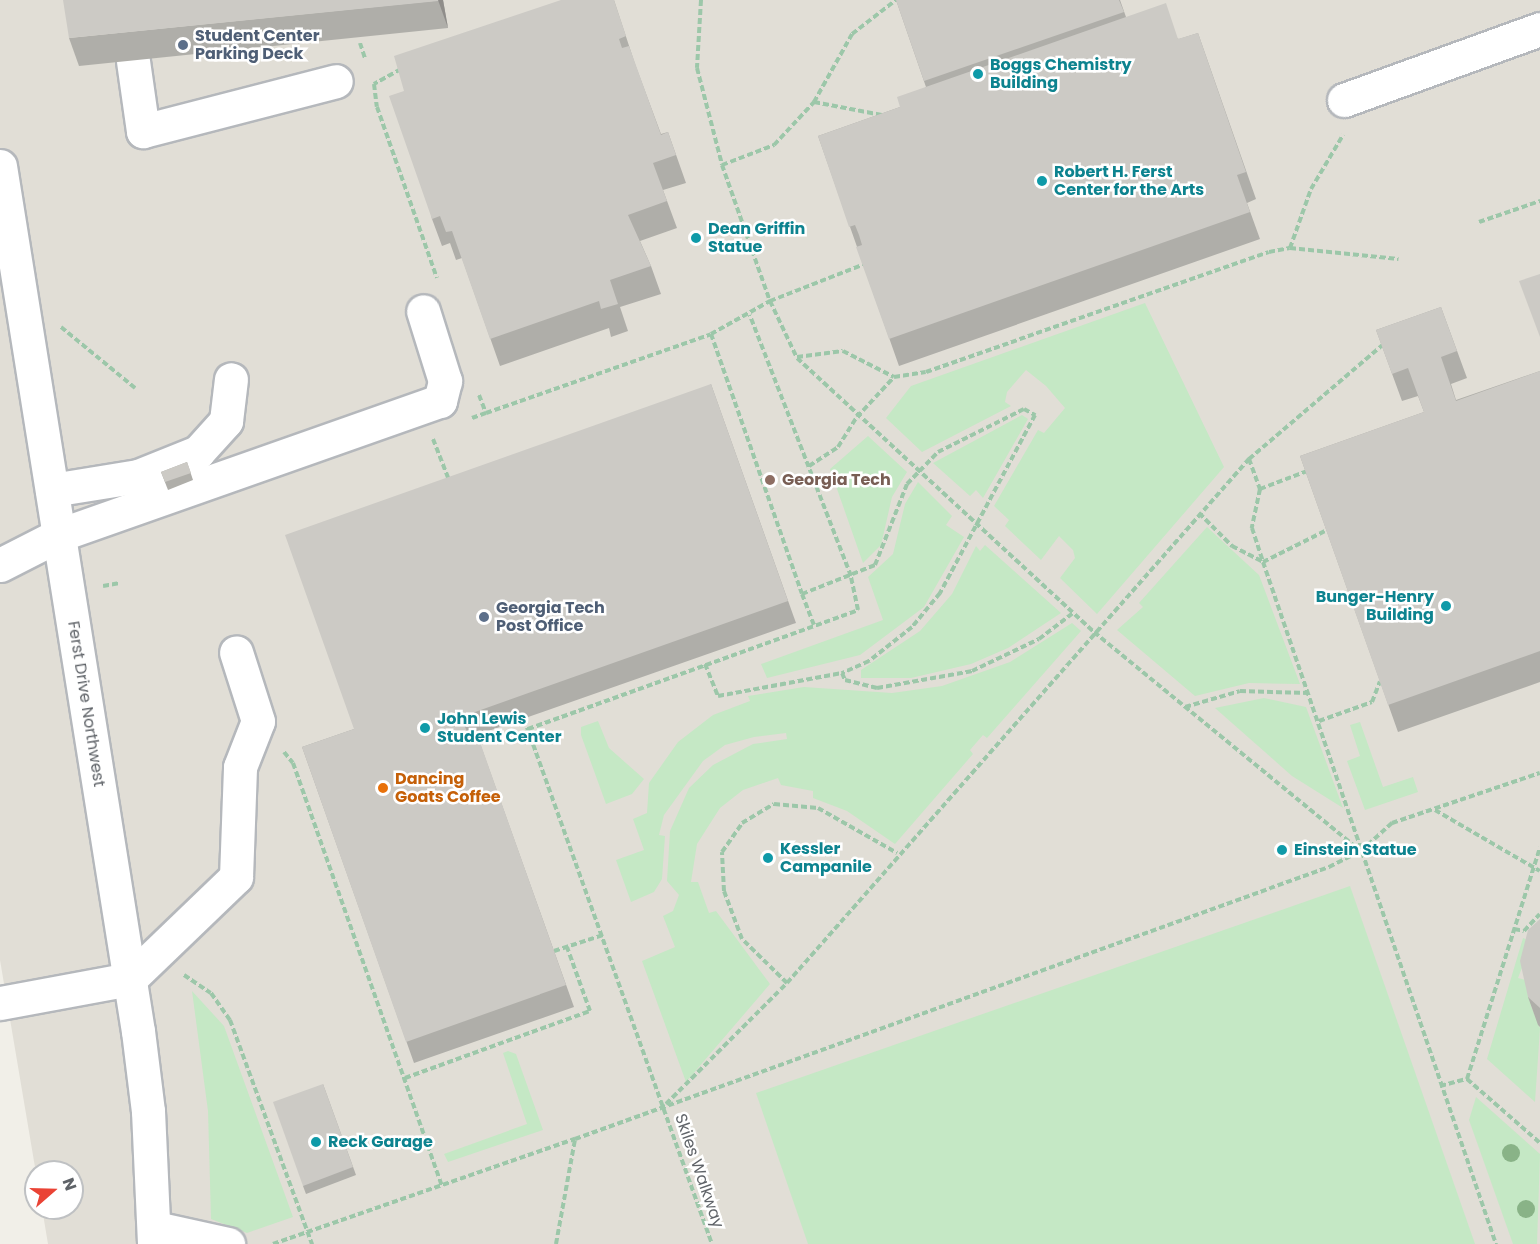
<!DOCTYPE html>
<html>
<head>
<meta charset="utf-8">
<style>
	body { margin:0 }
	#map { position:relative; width:1540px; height:1244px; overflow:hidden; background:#f1efe8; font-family:Poppins,sans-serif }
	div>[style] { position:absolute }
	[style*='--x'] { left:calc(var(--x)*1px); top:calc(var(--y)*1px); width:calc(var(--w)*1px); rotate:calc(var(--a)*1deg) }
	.education>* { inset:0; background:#e1ded6 }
	.green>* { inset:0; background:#c5e8c5 }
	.path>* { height:4px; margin-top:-2px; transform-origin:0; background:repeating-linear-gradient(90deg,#9cc7a9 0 6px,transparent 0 9px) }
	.roads { filter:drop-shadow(2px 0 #b5b8bc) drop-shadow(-2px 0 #b5b8bc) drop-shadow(0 2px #b5b8bc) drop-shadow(0 -2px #b5b8bc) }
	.minor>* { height:33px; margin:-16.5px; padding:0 16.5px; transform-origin:16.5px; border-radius:16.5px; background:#fff }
	.trees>* { width:18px; height:18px; margin:-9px; border-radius:50%; background:#89b387 }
	.wall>* { inset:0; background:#afaea9 }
	.shaded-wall>* { inset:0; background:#8f8d8a }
	.building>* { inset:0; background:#cccac5 }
	.dots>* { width:16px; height:16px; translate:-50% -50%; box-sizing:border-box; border:3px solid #fff; border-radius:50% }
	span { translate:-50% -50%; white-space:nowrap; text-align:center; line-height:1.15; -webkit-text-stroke:5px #fff; paint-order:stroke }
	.service-label { font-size:16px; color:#4e5e75; font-weight:700 }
	.left { translate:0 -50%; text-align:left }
	.culture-label { font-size:16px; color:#0d838f; font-weight:700 }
	.right { translate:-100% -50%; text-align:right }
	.education-label { font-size:16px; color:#785e54; font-weight:700 }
	.street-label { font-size:16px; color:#5f6368 }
	.food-label { font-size:16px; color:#c56008; font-weight:700 }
	.north { position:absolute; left:24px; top:1160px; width:60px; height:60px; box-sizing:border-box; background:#fff; border:2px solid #bfc1c3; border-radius:50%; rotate:70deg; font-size:16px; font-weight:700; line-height:24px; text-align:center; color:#5f6368 }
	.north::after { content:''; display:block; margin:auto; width:21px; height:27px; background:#ea4335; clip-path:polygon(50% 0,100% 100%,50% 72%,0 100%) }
</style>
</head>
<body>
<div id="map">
	<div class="education">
		<div style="clip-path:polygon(0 0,1540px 0,1540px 1244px,48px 1244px,42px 1208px,72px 1208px,72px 1172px,36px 1173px,0 960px)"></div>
	</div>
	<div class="green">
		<div style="clip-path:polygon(1145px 303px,1224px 467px,1097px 614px,1060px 578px,1075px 558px,1073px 550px,1059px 536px,1041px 560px,1005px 526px,1009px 520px,994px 506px,1038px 430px,1044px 433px,1065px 408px,1046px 386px,1026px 370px,1007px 392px,1005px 402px,1011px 406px,922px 452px,886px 418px,911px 386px)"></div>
		<div style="clip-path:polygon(1022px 415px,1028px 419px,983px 498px,976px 490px,970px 496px,933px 463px)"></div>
		<div style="clip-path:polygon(868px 436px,907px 472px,892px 497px,881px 545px,863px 563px,830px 469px)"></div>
		<div style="clip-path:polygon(918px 482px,952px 516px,946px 525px,964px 537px,924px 607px,860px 655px,767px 678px,761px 664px,883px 620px,868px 577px,893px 554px,905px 504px)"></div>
		<div style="clip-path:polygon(1207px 527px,1259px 575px,1300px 684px,1249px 683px,1195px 696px,1117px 630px,1143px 607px,1139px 603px)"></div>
		<div style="clip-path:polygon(985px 545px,1061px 613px,1008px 648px,971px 664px,911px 678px,861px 678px,861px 670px,920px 631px,952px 594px,976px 546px,980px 551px)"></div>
		<div style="clip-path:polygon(1072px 623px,1081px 631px,987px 738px,983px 735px,970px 750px,973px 754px,895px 844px,847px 811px,813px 798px,813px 791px,781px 785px,778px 778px,743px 790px,720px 808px,697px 844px,691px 882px,698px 882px,709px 913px,716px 911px,770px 984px,686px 1082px,642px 961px,675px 947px,663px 916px,673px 911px,679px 895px,667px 881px,670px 831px,689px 788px,713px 765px,753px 744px,787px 739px,786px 733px,754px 737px,725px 745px,703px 761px,664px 815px,659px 835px,665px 836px,662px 879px,654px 892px,631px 902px,616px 860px,644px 850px,633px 819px,647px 813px,649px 783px,678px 742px,713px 715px,750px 701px,748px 696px,804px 687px,892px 693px,942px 686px,1010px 662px)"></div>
		<div style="clip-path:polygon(1264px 698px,1306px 707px,1343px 808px,1292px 776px,1215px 708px)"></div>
		<div style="clip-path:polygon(598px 721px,609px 748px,644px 779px,632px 794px,606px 804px,581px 735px,581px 727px)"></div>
		<div style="clip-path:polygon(1360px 722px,1383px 787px,1413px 777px,1418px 792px,1365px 810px,1347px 761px,1360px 756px,1350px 725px)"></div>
		<div style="clip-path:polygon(1350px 886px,1475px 1244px,808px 1244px,756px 1093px)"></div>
		<div style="clip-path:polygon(1523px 938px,1532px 942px,1518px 978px,1530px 981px,1531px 1006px,1540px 1028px,1535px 1102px,1487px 1059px)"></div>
		<div style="clip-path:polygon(192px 991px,224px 1026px,293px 1217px,247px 1233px,211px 1219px,208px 1111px)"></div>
		<div style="clip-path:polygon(508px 1051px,516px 1054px,543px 1130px,448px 1162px,444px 1154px,527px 1124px,503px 1053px)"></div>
		<div style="clip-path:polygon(1476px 1097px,1540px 1154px,1537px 1244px,1513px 1244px,1469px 1120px)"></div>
	</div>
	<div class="path">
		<div style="--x:701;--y:0;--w:68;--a:93.4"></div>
		<div style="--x:697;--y:68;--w:100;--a:75.5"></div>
		<div style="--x:722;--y:165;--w:144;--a:70.6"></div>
		<div style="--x:770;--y:301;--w:63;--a:64.7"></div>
		<div style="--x:797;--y:358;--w:404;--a:42.7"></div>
		<div style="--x:1094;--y:632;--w:345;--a:39.4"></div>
		<div style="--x:360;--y:43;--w:16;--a:72"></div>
		<div style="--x:401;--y:69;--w:31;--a:151"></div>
		<div style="--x:374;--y:84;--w:23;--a:83"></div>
		<div style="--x:377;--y:107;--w:181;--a:70.7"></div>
		<div style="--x:814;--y:102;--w:78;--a:-60.8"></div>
		<div style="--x:852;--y:34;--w:56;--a:-37.7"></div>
		<div style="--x:722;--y:165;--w:56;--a:-21"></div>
		<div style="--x:774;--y:145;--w:59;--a:-47.1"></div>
		<div style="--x:814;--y:102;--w:69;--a:10.8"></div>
		<div style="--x:1479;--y:222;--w:65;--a:-19"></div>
		<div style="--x:1290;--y:248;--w:63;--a:-70.4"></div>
		<div style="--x:1311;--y:189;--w:63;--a:-59.3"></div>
		<div style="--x:61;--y:327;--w:96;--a:39.5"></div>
		<div style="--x:711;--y:334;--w:275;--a:70.7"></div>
		<div style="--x:802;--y:594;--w:79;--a:-21.7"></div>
		<div style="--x:875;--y:565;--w:87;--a:-68.4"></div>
		<div style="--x:907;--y:484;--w:45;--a:-45.9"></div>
		<div style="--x:938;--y:452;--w:96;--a:-26.6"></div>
		<div style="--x:1024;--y:409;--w:13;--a:29"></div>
		<div style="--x:1035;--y:415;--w:202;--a:118.1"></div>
		<div style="--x:940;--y:593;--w:44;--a:129.5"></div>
		<div style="--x:912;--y:627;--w:55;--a:141.7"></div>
		<div style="--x:869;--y:661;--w:30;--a:156"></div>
		<div style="--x:842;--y:673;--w:8;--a:67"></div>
		<div style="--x:845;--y:680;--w:33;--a:14"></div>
		<div style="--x:877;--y:688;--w:97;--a:-10.1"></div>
		<div style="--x:972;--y:671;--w:74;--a:-25.5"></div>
		<div style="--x:1039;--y:639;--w:43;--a:-37.4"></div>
		<div style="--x:797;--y:357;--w:46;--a:-7.4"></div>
		<div style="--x:843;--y:351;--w:57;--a:27"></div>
		<div style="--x:894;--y:377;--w:32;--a:-9"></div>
		<div style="--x:926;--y:372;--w:363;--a:-19.3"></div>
		<div style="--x:1269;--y:252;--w:21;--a:-11"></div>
		<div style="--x:1290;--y:248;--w:109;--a:5.8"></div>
		<div style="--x:479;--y:395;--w:19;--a:69"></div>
		<div style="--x:486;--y:413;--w:238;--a:-19.3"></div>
		<div style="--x:711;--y:334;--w:68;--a:-29.2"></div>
		<div style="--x:770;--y:301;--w:104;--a:-21.4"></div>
		<div style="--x:472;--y:418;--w:15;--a:-20"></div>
		<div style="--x:433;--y:439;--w:44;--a:68.7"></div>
		<div style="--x:1249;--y:459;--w:32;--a:70"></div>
		<div style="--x:1260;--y:489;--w:40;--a:102"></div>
		<div style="--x:1252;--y:528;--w:36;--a:72"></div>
		<div style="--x:1263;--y:562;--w:721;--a:71.14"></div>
		<div style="--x:809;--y:466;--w:35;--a:-33"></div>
		<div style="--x:838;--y:447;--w:36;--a:-58"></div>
		<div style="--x:857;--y:417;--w:54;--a:-47.2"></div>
		<div style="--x:1260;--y:489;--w:53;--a:-20.8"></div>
		<div style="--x:1199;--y:513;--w:47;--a:45"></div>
		<div style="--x:1232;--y:546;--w:35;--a:27"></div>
		<div style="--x:1263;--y:562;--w:69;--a:-26.6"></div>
		<div style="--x:103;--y:586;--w:17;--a:-10"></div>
		<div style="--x:802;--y:594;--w:33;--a:69"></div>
		<div style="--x:705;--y:664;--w:35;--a:68"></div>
		<div style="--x:718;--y:696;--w:126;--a:-10.5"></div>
		<div style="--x:1185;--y:707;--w:57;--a:-16.2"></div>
		<div style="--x:1240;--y:691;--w:69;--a:1.7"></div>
		<div style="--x:524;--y:719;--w:558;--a:70.3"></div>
		<div style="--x:1319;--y:721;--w:56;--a:-19.7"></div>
		<div style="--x:1372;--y:702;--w:22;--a:-69"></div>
		<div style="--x:528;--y:729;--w:351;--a:-19.8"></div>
		<div style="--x:858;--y:610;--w:35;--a:-102"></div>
		<div style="--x:851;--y:576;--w:280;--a:-111.2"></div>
		<div style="--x:284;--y:752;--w:14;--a:51"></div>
		<div style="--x:293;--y:763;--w:448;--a:70.6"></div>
		<div style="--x:1435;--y:810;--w:121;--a:30.2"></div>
		<div style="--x:1514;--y:929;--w:10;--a:11"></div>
		<div style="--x:1524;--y:931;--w:23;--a:-47"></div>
		<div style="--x:554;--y:951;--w:52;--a:-18.1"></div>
		<div style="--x:184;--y:975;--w:32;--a:34"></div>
		<div style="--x:211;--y:993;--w:33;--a:55"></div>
		<div style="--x:230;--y:1020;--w:239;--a:69.9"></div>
		<div style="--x:787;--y:983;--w:63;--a:-135.6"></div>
		<div style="--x:742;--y:939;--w:51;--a:-110.6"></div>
		<div style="--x:724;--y:891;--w:39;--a:-93"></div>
		<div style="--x:722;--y:852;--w:35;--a:-55"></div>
		<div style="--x:742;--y:823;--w:37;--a:-31"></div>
		<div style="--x:774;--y:804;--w:44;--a:5.2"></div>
		<div style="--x:818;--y:808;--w:91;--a:29.7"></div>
		<div style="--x:405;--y:1078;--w:197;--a:-19.9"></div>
		<div style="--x:590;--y:1011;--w:68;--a:-109.8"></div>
		<div style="--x:1467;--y:1079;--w:243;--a:-72.5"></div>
		<div style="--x:1440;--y:1086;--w:28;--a:-15"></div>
		<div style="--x:1467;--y:1079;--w:97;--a:41.2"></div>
		<div style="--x:666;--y:1104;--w:171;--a:-45"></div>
		<div style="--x:787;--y:983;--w:699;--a:-48.6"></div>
		<div style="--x:1249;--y:459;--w:179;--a:-40.5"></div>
		<div style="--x:273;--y:1244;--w:320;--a:-19.2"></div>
		<div style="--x:556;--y:1244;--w:107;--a:-79.7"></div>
		<div style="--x:575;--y:1139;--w:802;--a:-19.84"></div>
		<div style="--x:1329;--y:867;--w:36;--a:-27"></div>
		<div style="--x:1361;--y:851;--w:42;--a:-42.1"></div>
		<div style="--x:1392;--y:823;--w:156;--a:-18.7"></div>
	</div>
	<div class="roads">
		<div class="minor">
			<div style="--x:133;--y:61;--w:71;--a:81.9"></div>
			<div style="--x:143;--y:131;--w:199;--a:-14.5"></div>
			<div style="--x:1344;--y:100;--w:208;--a:-19.9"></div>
			<div style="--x:0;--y:166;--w:876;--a:80.94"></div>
			<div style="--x:138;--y:1031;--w:81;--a:82.9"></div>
			<div style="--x:148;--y:1111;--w:133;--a:87.4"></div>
			<div style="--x:52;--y:490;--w:87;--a:-9.2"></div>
			<div style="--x:138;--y:476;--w:65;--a:-21.8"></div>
			<div style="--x:198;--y:452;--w:42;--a:-47.9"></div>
			<div style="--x:226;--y:421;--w:42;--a:-83.2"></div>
			<div style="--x:0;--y:565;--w:66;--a:-27"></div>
			<div style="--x:59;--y:535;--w:404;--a:-19.4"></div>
			<div style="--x:440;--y:401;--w:21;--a:-76"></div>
			<div style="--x:445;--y:381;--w:73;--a:-107.4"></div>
			<div style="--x:0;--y:1003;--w:132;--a:-10.5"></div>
			<div style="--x:130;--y:979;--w:147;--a:-43.9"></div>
			<div style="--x:236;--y:877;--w:110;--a:-87.9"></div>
			<div style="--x:240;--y:767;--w:49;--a:-68.6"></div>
			<div style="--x:258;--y:721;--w:72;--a:-107.7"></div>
			<div style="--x:155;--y:1228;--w:75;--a:12.4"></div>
		</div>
	</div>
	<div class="trees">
		<div style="left:1511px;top:1153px"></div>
		<div style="left:1526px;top:1209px"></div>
	</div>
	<div class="wall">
		<div style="clip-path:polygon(443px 0,448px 28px,79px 66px,69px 38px)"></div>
		<div style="clip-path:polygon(614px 0,635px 64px,661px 134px,668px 132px,686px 183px,663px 190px,677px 228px,640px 241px,651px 266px,661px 294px,620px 307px,628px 331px,611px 337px,609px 328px,500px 366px,462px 258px,456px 260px,450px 243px,442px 246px,432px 219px,404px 91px)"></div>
		<div style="clip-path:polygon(896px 0,1120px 0,1126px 17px,1179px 39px,1198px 33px,1256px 199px,1247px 203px,1260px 239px,899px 366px,818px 136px,900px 107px,926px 87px)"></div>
		<div style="clip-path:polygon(1441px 307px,1467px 378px,1451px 384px,1456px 400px,1540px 371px,1540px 682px,1398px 732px,1300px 456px,1424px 412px,1418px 396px,1402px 401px,1376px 330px)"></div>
		<div style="clip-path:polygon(711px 384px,796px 623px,477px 735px,574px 1007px,414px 1063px,302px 747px,354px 729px)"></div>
		<div style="clip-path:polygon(187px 462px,193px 480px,168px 490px,161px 472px)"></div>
		<div style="clip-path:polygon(1540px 919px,1540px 1027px,1538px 1025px,1528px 997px)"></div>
		<div style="clip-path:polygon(323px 1084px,356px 1175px,306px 1194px,303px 1186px)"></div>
	</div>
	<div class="shaded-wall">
		<div style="clip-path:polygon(438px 0,443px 0,448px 28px)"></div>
	</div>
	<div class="building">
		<div style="clip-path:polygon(63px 0,438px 0,438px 1px,69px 38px)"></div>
		<div style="clip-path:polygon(561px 0,614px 0,626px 36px,619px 39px,622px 48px,629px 46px,661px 135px,668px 132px,676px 155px,653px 163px,667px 201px,628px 215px,651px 266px,610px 280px,618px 304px,601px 309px,599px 301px,490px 339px,452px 231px,446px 232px,440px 216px,432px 219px,389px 96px,404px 91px,394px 56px)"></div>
		<div style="clip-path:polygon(896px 0,1119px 0,1124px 12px,924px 81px)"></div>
		<div style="clip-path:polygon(1166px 3px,1178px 39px,1198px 33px,1246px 172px,1237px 175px,1250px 212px,889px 339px,856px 247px,862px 245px,859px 235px,855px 225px,849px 227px,818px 136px,900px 107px,897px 97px)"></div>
		<div style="clip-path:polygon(1540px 274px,1540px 337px,1519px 281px)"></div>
		<div style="clip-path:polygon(1441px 307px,1457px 351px,1441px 357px,1456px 401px,1540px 371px,1540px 651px,1388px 705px,1300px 456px,1424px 412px,1408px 368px,1392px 374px,1376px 330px)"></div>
		<div style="clip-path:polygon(711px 384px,788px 601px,461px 717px,468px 734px,476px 731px,566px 985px,406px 1042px,302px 747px,354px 729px,285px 535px)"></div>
		<div style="clip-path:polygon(187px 462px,191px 473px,165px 482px,161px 472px)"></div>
		<div style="clip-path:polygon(1540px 919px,1540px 1008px,1528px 997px,1520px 961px,1528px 930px)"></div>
		<div style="clip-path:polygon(323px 1084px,353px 1167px,303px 1186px,273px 1102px)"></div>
	</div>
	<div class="dots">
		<div style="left:183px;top:45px;background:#5c6f8a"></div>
		<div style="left:978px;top:74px;background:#0f9aa8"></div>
		<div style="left:1042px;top:181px;background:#0f9aa8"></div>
		<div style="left:696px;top:238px;background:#0f9aa8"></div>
		<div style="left:770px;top:480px;background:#8d6e63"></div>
		<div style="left:1446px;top:606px;background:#0f9aa8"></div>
		<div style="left:484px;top:617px;background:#5c6f8a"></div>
		<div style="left:425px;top:728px;background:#0f9aa8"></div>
		<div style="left:383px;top:788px;background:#e8710a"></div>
		<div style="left:1282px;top:850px;background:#0f9aa8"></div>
		<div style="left:768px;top:858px;background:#0f9aa8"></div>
		<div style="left:316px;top:1142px;background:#0f9aa8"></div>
	</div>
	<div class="service-label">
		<span class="left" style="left:195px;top:45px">Student Center<br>Parking Deck</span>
		<span class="left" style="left:496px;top:617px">Georgia Tech<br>Post Office</span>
	</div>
	<div class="culture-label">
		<span class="left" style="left:990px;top:74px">Boggs Chemistry<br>Building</span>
		<span class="left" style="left:1054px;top:181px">Robert H. Ferst<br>Center for the Arts</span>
		<span class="left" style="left:708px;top:238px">Dean Griffin<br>Statue</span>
		<span class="right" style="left:1434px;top:606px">Bunger-Henry<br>Building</span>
		<span class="left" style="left:437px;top:728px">John Lewis<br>Student Center</span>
		<span class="left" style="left:780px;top:858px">Kessler<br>Campanile</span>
		<span class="left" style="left:1294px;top:850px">Einstein Statue</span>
		<span class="left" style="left:328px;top:1142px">Reck Garage</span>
	</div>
	<div class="education-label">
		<span class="left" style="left:782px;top:480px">Georgia Tech</span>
	</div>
	<div class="street-label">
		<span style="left:86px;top:704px;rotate:81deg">Ferst Drive Northwest</span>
		<span style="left:699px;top:1171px;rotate:71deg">Skiles Walkway</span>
	</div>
	<div class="food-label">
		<span class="left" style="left:395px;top:788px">Dancing<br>Goats Coffee</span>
	</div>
	<div class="north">N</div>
</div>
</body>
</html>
